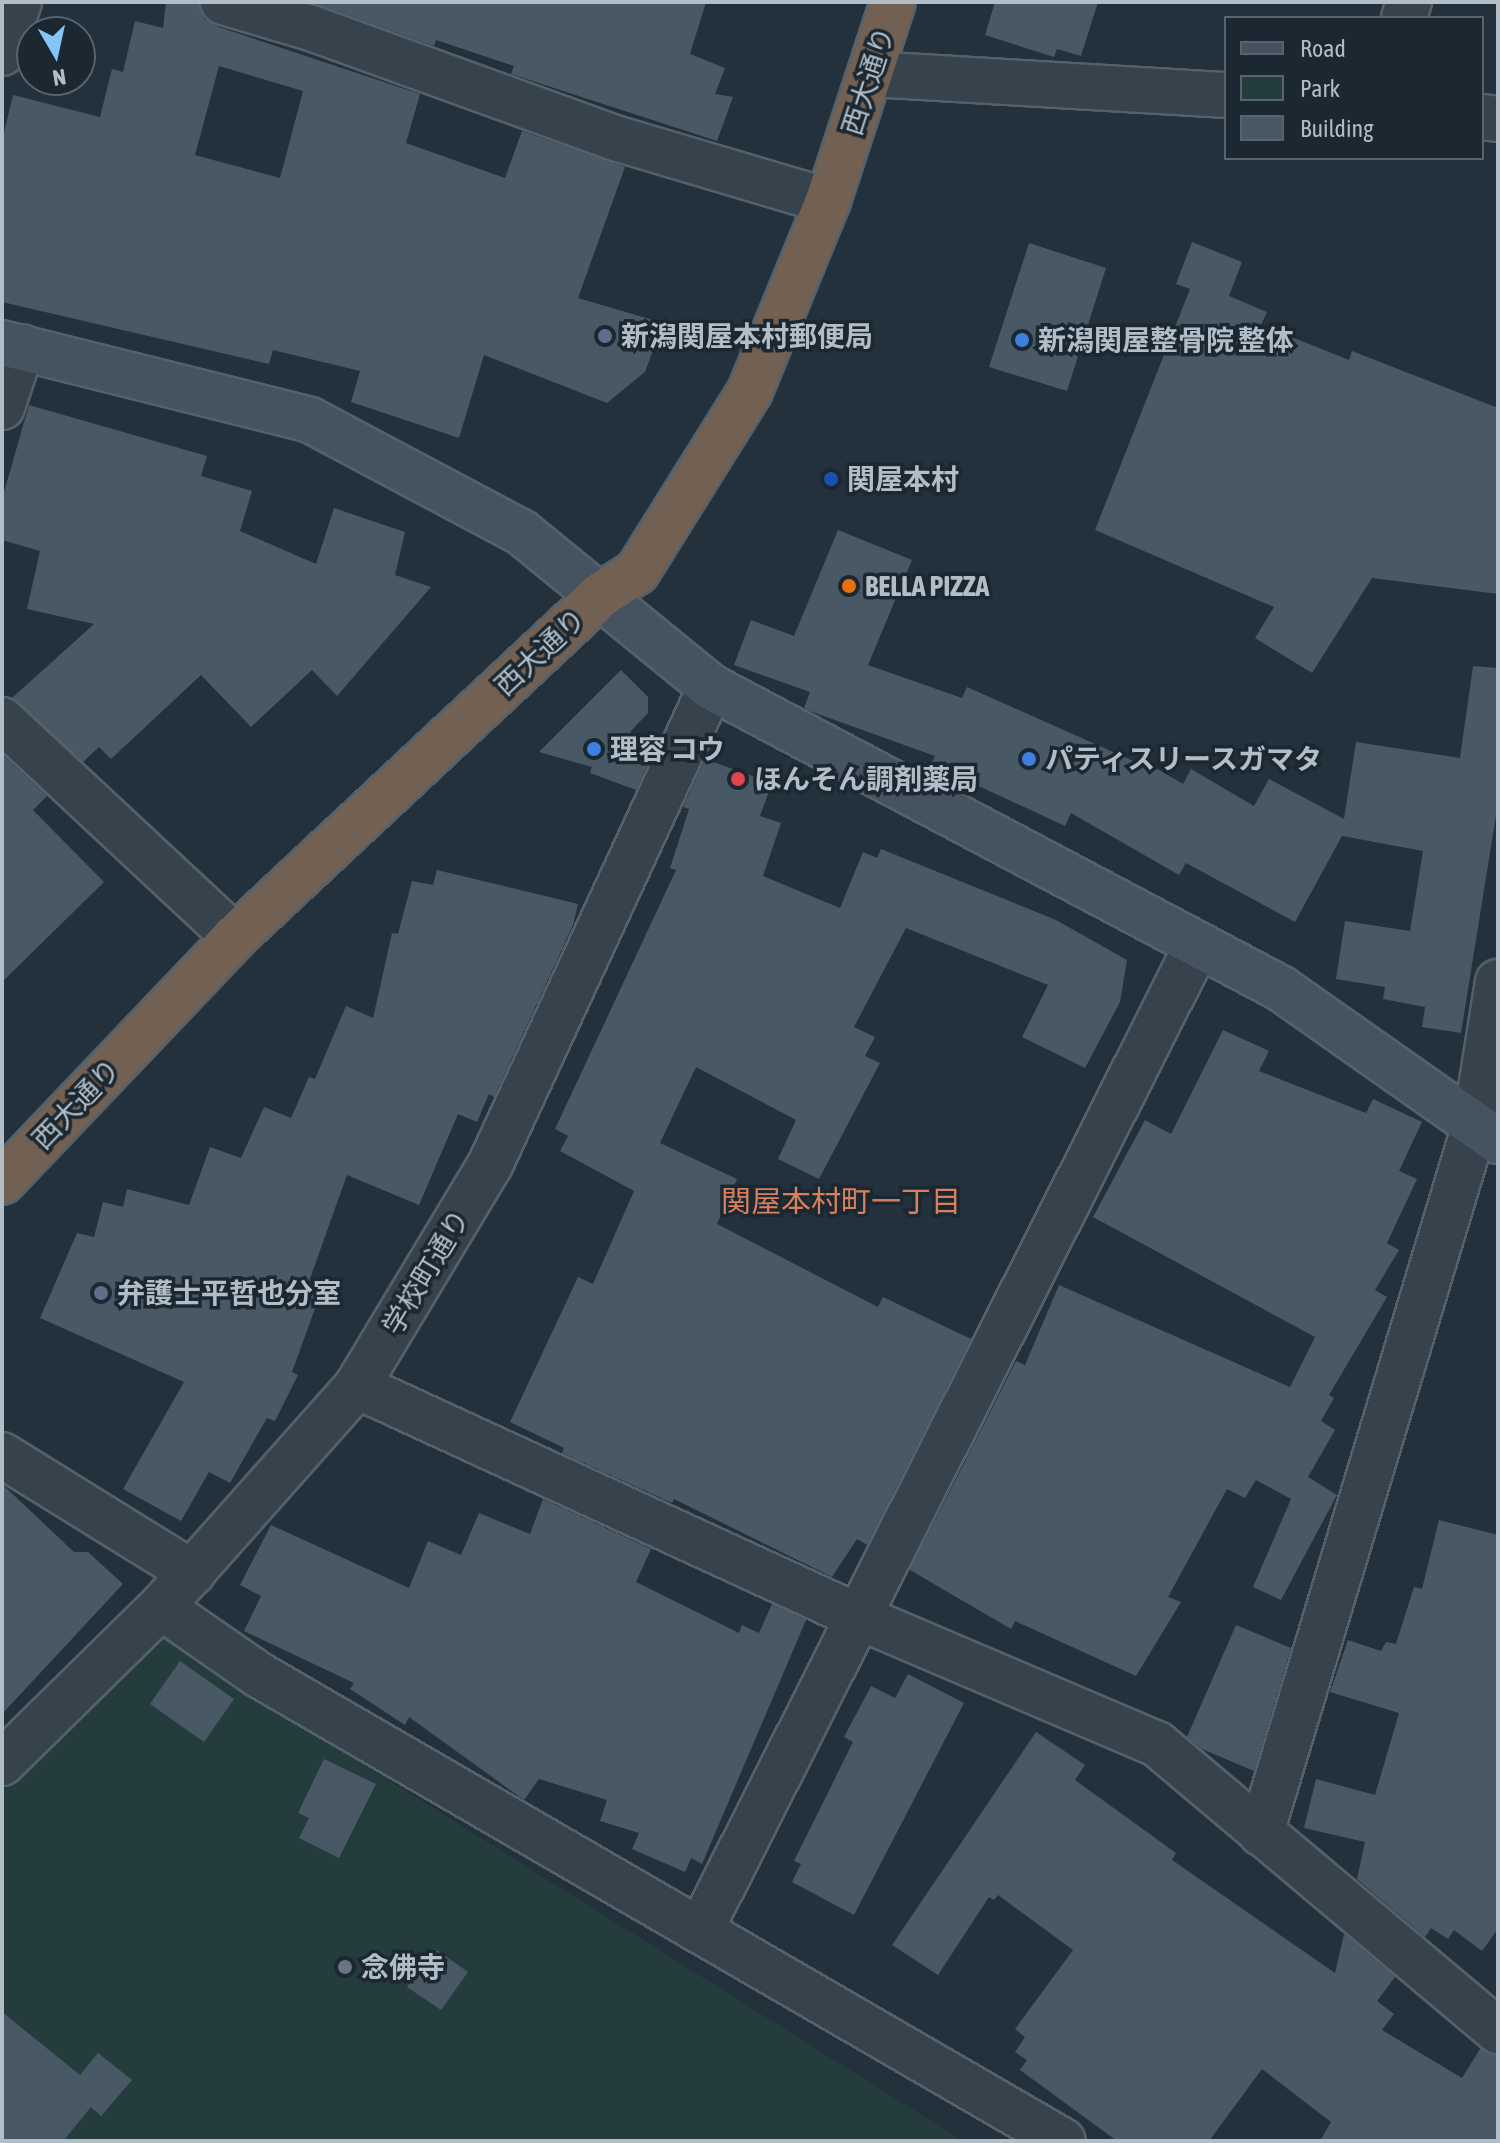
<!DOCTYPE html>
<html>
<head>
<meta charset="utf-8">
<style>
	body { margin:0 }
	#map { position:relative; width:1500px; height:2143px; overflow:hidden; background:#22313c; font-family:"Asap Condensed","Noto Sans JP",sans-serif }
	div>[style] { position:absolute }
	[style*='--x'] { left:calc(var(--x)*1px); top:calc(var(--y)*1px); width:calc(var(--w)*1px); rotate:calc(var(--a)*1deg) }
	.green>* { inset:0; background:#243d3c }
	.building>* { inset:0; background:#485965 }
	.roads { filter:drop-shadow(2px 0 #54616a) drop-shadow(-2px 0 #54616a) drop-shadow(0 2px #54616a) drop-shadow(0 -2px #54616a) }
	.street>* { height:44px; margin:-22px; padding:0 22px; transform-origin:22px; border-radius:22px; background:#36434c }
	.secondary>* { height:44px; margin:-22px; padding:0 22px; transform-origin:22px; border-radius:22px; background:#44535f }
	.highway>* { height:44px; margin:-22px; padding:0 22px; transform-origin:22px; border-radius:22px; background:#726153 }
	.dots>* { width:22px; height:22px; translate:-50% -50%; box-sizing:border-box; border:4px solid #1b2831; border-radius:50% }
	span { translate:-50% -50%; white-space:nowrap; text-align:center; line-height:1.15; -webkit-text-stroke:7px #1b2831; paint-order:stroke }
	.street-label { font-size:28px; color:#b1bec8 }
	.poi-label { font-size:28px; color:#b1bec8; font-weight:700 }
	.left { translate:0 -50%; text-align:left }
	.neighbourhood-label { font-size:30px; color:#d77f5e }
	.frame { position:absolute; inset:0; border:4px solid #b1bec8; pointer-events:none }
	.legend { position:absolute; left:1224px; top:16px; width:260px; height:144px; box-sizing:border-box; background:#1b2831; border:2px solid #57646d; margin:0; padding:10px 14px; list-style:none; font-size:24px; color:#b1bec8 }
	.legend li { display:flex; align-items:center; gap:16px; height:40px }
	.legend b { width:40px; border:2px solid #57646d }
	.north { position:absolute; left:16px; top:16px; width:80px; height:80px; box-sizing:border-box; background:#1b2831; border:2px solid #57646d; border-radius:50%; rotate:171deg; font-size:22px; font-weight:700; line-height:32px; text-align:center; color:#b1bec8 }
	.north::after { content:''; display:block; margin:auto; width:28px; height:36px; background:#84c5fa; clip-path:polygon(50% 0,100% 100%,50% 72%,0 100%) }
</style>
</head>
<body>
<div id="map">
	<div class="green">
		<div style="clip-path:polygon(156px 1631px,285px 1715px,963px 2141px,2px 2141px,2px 1791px)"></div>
	</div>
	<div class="building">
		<div style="clip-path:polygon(evenodd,166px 2px,199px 2px,204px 19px,216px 26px,420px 94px,406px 143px,505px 178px,522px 131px,625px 167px,578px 298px,663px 323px,645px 372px,607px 403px,484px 355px,459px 438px,351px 402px,360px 371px,273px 350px,269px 364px,2px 302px,2px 141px,13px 95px,100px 117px,112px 69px,123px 72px,135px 21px,163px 28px,166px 2px,219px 66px,303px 91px,280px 178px,195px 155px,219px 66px)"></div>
		<div style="clip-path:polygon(311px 2px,706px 2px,690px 54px,725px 68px,715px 94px,733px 97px,717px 141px,511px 74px,514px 66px,436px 40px,434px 46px)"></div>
		<div style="clip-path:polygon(995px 2px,1098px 2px,1081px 56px,1057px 49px,1054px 57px,985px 35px)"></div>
		<div style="clip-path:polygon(1192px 242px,1242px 262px,1229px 296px,1267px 312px,1261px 325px,1349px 360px,1352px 351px,1498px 408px,1498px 594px,1372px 578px,1312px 673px,1255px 638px,1274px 607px,1095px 530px,1190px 289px,1176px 284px)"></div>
		<div style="clip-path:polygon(1029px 243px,1106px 268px,1067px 391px,989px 367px)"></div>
		<div style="clip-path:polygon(29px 405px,207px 456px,201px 476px,252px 491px,240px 531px,316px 564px,334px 508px,405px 532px,395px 575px,431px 587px,337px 696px,312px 670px,251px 727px,201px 675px,111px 759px,99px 747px,83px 762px,12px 698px,94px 624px,27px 609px,40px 551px,2px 540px,2px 499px)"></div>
		<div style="clip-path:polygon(838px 530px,912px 560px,868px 665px,962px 698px,967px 687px,1140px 764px,1142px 760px,1183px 784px,1191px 769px,1254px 806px,1269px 779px,1344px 819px,1356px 742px,1460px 758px,1473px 666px,1498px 668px,1498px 803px,1461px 1033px,1422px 1027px,1425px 1007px,1383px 999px,1385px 987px,1336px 979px,1345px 921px,1410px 931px,1423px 851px,1342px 836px,1295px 922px,1186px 863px,1179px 875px,1071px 813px,1065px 826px,931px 764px,935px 756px,807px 710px,804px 708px,810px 692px,734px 665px,751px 620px,794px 636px)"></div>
		<div style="clip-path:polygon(621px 670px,648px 697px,648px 713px,630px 732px,658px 742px,636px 790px,590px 773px,592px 767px,539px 752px)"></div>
		<div style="clip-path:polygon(2px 754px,47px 796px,33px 810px,104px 882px,2px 982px)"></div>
		<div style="clip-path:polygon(705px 759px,772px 783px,760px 816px,781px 823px,763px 876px,840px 908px,863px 852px,877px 858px,881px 849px,1056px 920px,1127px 960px,1120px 1002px,1085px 1068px,1022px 1037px,1048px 985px,906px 928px,854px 1027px,875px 1037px,865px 1056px,880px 1063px,819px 1179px,778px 1159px,796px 1120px,696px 1067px,660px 1143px,737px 1179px,717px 1224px,878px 1307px,883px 1297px,971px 1339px,867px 1545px,857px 1539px,832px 1577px,674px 1499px,672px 1503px,562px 1453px,564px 1448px,510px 1422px,578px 1277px,593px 1284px,634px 1191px,560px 1151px,568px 1136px,555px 1129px,676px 870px,670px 868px,689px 809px,683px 807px)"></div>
		<div style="clip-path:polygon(437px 870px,578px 904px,573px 925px,494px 1097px,489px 1094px,477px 1122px,458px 1114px,419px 1205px,347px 1175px,307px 1287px,321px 1292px,292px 1372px,298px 1375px,275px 1421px,267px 1418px,230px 1483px,209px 1472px,181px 1521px,123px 1489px,184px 1382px,40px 1318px,77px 1233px,94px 1237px,103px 1202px,123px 1207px,127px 1189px,189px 1205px,210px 1147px,241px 1158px,264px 1107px,291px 1118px,309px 1077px,315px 1079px,346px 1006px,373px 1018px,392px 933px,398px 934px,412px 881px,433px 885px)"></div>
		<div style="clip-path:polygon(1223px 1030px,1269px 1051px,1259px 1071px,1366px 1113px,1373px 1099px,1422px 1122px,1399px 1171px,1417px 1179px,1387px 1243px,1399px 1250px,1375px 1290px,1387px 1297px,1329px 1395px,1334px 1398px,1321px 1421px,1335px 1430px,1308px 1477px,1337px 1495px,1281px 1600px,1253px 1587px,1291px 1499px,1256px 1480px,1245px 1498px,1227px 1489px,1168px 1597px,1181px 1602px,1136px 1676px,1015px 1621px,1011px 1629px,910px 1570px,1016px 1361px,1025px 1365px,1059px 1285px,1290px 1387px,1315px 1337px,1093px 1217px,1145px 1120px,1171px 1134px)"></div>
		<div style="clip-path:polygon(2px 1484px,74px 1552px,88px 1552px,123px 1584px,2px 1714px)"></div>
		<div style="clip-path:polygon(543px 1499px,651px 1549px,636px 1582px,739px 1633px,742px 1625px,759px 1633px,772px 1604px,806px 1620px,702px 1864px,691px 1858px,685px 1872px,632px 1849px,639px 1833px,600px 1821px,607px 1800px,539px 1779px,524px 1800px,409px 1717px,405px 1725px,350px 1689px,354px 1683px,244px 1631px,261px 1596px,240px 1585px,271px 1525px,409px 1588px,428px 1541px,461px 1555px,479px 1513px,530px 1534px)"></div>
		<div style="clip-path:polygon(1439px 1520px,1498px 1535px,1498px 1929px,1482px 1951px,1454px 1930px,1448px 1939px,1431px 1928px,1425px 1937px,1357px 1879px,1365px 1842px,1304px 1828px,1316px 1779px,1375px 1795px,1399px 1713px,1330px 1692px,1348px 1640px,1381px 1651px,1386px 1642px,1396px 1644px,1414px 1587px,1422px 1589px)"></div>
		<div style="clip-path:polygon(1236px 1625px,1291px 1648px,1254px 1771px,1202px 1749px,1187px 1737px)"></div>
		<div style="clip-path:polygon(180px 1661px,234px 1699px,204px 1742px,150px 1704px)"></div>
		<div style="clip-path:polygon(908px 1674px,964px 1703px,854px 1915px,792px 1882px,801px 1864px,794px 1861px,853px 1742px,844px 1737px,871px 1686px,895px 1698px)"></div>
		<div style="clip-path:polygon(1036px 1732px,1085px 1765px,1075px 1780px,1176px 1853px,1172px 1860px,1335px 1973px,1344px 1934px,1395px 1977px,1377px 2001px,1394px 2014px,1382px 2030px,1462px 2078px,1480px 2049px,1498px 2055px,1498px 2141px,1320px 2141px,1331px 2122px,1262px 2069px,1209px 2141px,1117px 2141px,1020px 2070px,1027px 2060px,1015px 2052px,1025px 2037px,1015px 2029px,1073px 1950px,998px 1895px,994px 1900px,989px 1897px,938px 1975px,892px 1945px)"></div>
		<div style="clip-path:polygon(324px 1759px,376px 1784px,339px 1858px,299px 1838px,309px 1818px,298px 1813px)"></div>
		<div style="clip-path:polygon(434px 1948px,468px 1972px,441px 2010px,407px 1987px)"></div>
		<div style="clip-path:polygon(2px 2012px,80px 2075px,98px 2053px,132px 2080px,101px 2116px,91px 2107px,63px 2141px,2px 2141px)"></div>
	</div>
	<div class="roads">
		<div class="street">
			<div style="--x:223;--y:2;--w:92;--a:16.5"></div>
			<div style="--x:311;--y:28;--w:323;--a:19.9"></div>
			<div style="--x:615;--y:138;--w:222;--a:16.5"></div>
			<div style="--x:1404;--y:18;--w:17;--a:-73"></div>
			<div style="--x:2;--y:53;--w:54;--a:-71.6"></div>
			<div style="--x:872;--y:74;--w:355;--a:3.4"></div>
			<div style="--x:1482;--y:117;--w:16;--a:7"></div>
			<div style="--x:2;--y:407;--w:63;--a:-71.6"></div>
			<div style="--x:2;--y:720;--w:318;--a:43"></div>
			<div style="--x:357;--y:1386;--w:553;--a:24.71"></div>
			<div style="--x:859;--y:1617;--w:324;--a:23.1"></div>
			<div style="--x:1157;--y:1744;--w:446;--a:40.1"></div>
			<div style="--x:2;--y:1455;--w:224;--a:31.8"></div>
			<div style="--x:161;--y:1607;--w:119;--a:34.8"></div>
			<div style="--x:259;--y:1675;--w:929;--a:30.1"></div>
			<div style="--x:2;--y:1763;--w:223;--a:-44.5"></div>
			<div style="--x:161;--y:1607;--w:295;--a:-48.4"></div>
			<div style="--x:357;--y:1386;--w:258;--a:-59"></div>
			<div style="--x:490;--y:1165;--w:527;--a:-65.19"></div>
			<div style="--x:1261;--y:1833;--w:740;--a:-73.18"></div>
			<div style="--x:1475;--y:1125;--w:145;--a:-80.9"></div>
			<div style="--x:700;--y:1931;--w:1103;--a:-63.23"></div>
		</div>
		<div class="secondary">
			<div style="--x:2;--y:343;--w:317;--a:14"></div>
			<div style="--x:310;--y:420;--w:239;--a:28"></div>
			<div style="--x:521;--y:532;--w:245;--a:39.2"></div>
			<div style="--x:711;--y:687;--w:644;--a:27.88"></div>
			<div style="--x:1280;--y:988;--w:266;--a:35.1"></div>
		</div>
		<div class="highway">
			<div style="--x:2;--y:1182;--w:338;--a:-46.4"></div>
			<div style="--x:235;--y:937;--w:502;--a:-43.06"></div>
			<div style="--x:602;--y:594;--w:41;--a:-32.2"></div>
			<div style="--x:637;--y:572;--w:213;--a:-58"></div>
			<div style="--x:750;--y:391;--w:205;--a:-67.7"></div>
			<div style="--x:828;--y:201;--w:209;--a:-71.9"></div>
		</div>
	</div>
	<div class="dots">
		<div style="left:605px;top:336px;background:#5c6f8a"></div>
		<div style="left:1022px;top:340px;background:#3f7fe0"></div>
		<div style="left:831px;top:479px;background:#1a4fb4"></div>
		<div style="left:849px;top:586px;background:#e8710a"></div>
		<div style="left:594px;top:749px;background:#3f7fe0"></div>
		<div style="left:1029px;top:759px;background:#3f7fe0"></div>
		<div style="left:738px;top:779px;background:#e0444e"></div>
		<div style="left:101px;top:1293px;background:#5c6f8a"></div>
		<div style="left:345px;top:1967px;background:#6b7280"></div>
	</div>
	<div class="street-label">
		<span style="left:868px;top:81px;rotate:-72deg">西大通り</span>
		<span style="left:540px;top:652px;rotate:-43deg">西大通り</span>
		<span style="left:76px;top:1104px;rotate:-46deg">西大通り</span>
		<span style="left:426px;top:1272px;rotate:-59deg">学校町通り</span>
	</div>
	<div class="poi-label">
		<span class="left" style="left:621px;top:336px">新潟関屋本村郵便局</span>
		<span class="left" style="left:1038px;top:340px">新潟関屋整骨院 整体</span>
		<span class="left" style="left:847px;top:479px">関屋本村</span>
		<span class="left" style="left:865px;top:586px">BELLA PIZZA</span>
		<span class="left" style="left:610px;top:749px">理容 コウ</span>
		<span class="left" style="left:1045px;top:759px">パティスリースガマタ</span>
		<span class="left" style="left:754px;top:779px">ほんそん調剤薬局</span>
		<span class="left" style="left:117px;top:1293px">弁護士平哲也分室</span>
		<span class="left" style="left:361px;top:1967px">念佛寺</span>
	</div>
	<div class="neighbourhood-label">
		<span style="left:841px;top:1201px">関屋本村町一丁目</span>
	</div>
	<div class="frame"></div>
	<ul class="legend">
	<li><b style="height:10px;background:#44535f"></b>Road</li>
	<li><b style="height:22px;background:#243d3c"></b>Park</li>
	<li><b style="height:22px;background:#485965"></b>Building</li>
	</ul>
	<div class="north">N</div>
</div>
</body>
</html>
